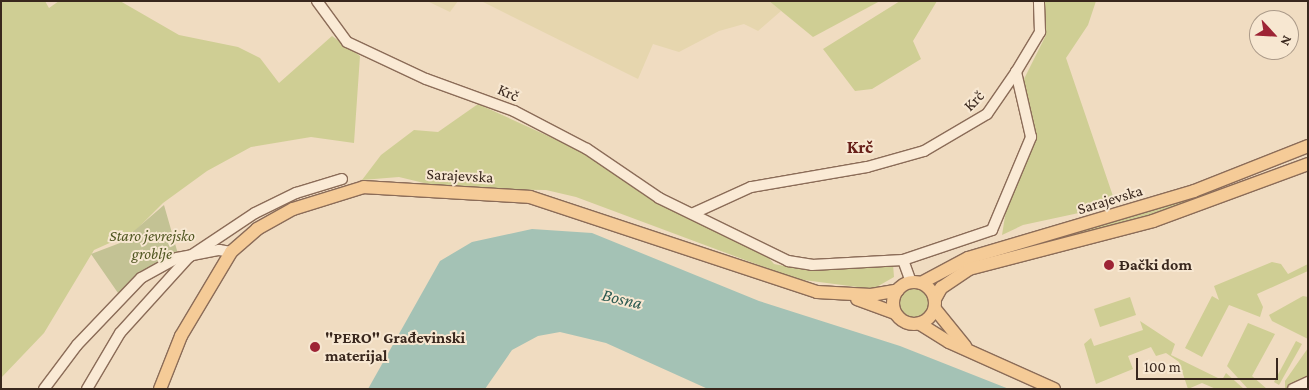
<!DOCTYPE html>
<html>
<head>
<meta charset="utf-8">
<style>
	body { margin:0 }
	#map { position:relative; width:1309px; height:390px; overflow:hidden; background:#f0dcc1; font-family:"Crimson Pro",serif }
	div>[style] { position:absolute }
	[style*='--x'] { left:calc(var(--x)*1px); top:calc(var(--y)*1px); width:calc(var(--w)*1px); rotate:calc(var(--a)*1deg) }
	.farmland>* { inset:0; background:#e6d6ae }
	.green>* { inset:0; background:#cfce94 }
	.round { border-radius:50% }
	.cemetery>* { inset:0; background:#c3c294 }
	.water>* { inset:0; background:#a4c2b5 }
	.roads { filter:drop-shadow(1px 0 #8b6c58) drop-shadow(-1px 0 #8b6c58) drop-shadow(0 1px #8b6c58) drop-shadow(0 -1px #8b6c58) }
	.minor>* { height:10px; margin:-5px; padding:0 5px; transform-origin:5px; border-radius:5px; background:#faead5 }
	.major>* { height:12px; margin:-6px; padding:0 6px; transform-origin:6px; border-radius:6px; background:#f5cb97 }
	.major>.ring { margin:-6px; padding:0; box-sizing:content-box; background:none; border:12px solid #f5cb97; border-radius:50% }
	.dots>* { width:14px; height:14px; translate:-50% -50%; box-sizing:border-box; border:2px solid #f7e7d1; border-radius:50% }
	span { translate:-50% -50%; white-space:nowrap; text-align:center; line-height:1.15; -webkit-text-stroke:4px #f7e7d1; paint-order:stroke }
	.street-label { font-size:16px; color:#39271d }
	.park-label { font-size:16px; color:#515722; font-style:italic }
	.poi-label { font-size:16px; color:#39271d; font-weight:700 }
	.left { translate:0 -50%; text-align:left }
	.neighbourhood-label { font-size:18px; color:#68201a; font-weight:700 }
	.water-label { font-size:18px; color:#2b5a51; font-style:italic }
	.frame { position:absolute; inset:0; border:2px solid #39271d; pointer-events:none }
	.north { position:absolute; left:1249px; top:10px; width:50px; height:50px; box-sizing:border-box; background:#f7e7d1; border:1px solid #ab9a89; border-radius:50%; rotate:115deg; font-size:14px; font-weight:700; line-height:20px; text-align:center; color:#39271d }
	.north::after { content:''; display:block; margin:auto; width:18px; height:22px; background:#9d2435; clip-path:polygon(50% 0,100% 100%,50% 72%,0 100%) }
	.scale { position:absolute; left:1136px; top:358px; width:142px; height:22px; box-sizing:border-box; border:2px solid #39271d; border-top:0; padding-left:6px; font-size:15px; line-height:18px; white-space:nowrap; color:#39271d; -webkit-text-stroke:4px #f7e7d1; paint-order:stroke }
</style>
</head>
<body>
<div id="map">
	<div class="farmland">
		<div style="clip-path:polygon(427px 1px,458px 1px,450px 12px)"></div>
		<div style="clip-path:polygon(481px 1px,769px 1px,781px 11px,758px 31px,744px 24px,719px 31px,679px 52px,653px 44px,638px 79px)"></div>
	</div>
	<div class="green">
		<div style="clip-path:polygon(1px 1px,45px 1px,49px 8px,59px 1px,120px 1px,179px 35px,238px 47px,260px 58px,279px 83px,332px 36px,360px 56px,354px 143px,311px 137px,251px 147px,207px 171px,163px 203px,134px 232px,94px 250px,44px 333px,1px 378px)"></div>
		<div style="clip-path:polygon(769px 1px,880px 1px,813px 37px)"></div>
		<div style="clip-path:polygon(900px 1px,937px 1px,913px 41px,921px 59px,872px 89px,855px 91px,823px 49px)"></div>
		<div style="clip-path:polygon(1042px 1px,1096px 1px,1088px 25px,1066px 58px,1116px 205px,1023px 225px,1002px 235px,1007px 204px,1034px 136px,1023px 81px,1046px 35px)"></div>
		<div style="clip-path:polygon(478px 104px,592px 156px,656px 201px,767px 256px,774px 264px,805px 270px,893px 264px,894px 277px,873px 289px,796px 279px,576px 197px,546px 190px,449px 189px,399px 177px,362px 180px,381px 155px,414px 130px,438px 132px)"></div>
		<div style="clip-path:polygon(1244px 178px,1156px 214px,993px 256px,1196px 195px)"></div>
		<div style="clip-path:polygon(1272px 262px,1281px 264px,1288px 274px,1308px 264px,1308px 271px,1257px 294px,1263px 307px,1260px 317px,1229px 305px,1202px 357px,1185px 348px,1212px 296px,1219px 300px,1214px 286px)"></div>
		<div class="round" style="left:900px;top:288px;width:30px;height:30px"></div>
		<div style="clip-path:polygon(1303px 296px,1308px 297px,1308px 339px,1272px 321px,1269px 315px)"></div>
		<div style="clip-path:polygon(1130px 297px,1136px 315px,1100px 327px,1094px 309px)"></div>
		<div style="clip-path:polygon(1140px 321px,1175px 344px,1171px 355px,1222px 380px,1226px 373px,1244px 389px,1216px 389px,1202px 383px,1188px 389px,1179px 362px,1166px 353px,1156px 356px,1151px 347px,1128px 356px,1133px 369px,1096px 384px,1084px 344px,1091px 338px,1094px 346px,1143px 330px)"></div>
		<div style="clip-path:polygon(1248px 323px,1275px 334px,1252px 376px,1267px 389px,1248px 389px,1227px 366px)"></div>
		<div style="clip-path:polygon(1296px 341px,1302px 344px,1279px 385px,1274px 382px)"></div>
		<div style="clip-path:polygon(1308px 348px,1308px 380px,1285px 389px,1285px 381px)"></div>
	</div>
	<div class="cemetery">
		<div style="clip-path:polygon(164px 205px,178px 254px,118px 293px,91px 254px,120px 243px)"></div>
	</div>
	<div class="water">
		<div style="clip-path:polygon(532px 229px,592px 233px,759px 301px,900px 346px,1009px 389px,708px 389px,606px 343px,560px 332px,538px 336px,512px 350px,485px 389px,368px 389px,440px 261px,472px 242px)"></div>
	</div>
	<div class="roads">
		<div class="minor">
			<div style="--x:317;--y:1;--w:51;--a:53.8"></div>
			<div style="--x:347;--y:42;--w:87;--a:25.1"></div>
			<div style="--x:426;--y:79;--w:94;--a:20"></div>
			<div style="--x:514;--y:111;--w:82;--a:27.5"></div>
			<div style="--x:587;--y:149;--w:87;--a:34.2"></div>
			<div style="--x:659;--y:198;--w:144;--a:26"></div>
			<div style="--x:788;--y:261;--w:24;--a:9"></div>
			<div style="--x:812;--y:265;--w:91;--a:-3.1"></div>
			<div style="--x:903;--y:260;--w:94;--a:-18.6"></div>
			<div style="--x:992;--y:230;--w:101;--a:-67.2"></div>
			<div style="--x:1031;--y:137;--w:67;--a:-103"></div>
			<div style="--x:1016;--y:72;--w:51;--a:124.6"></div>
			<div style="--x:987;--y:114;--w:73;--a:149.6"></div>
			<div style="--x:924;--y:151;--w:59;--a:164.3"></div>
			<div style="--x:867;--y:167;--w:118;--a:170.2"></div>
			<div style="--x:751;--y:187;--w:63;--a:155.5"></div>
			<div style="--x:1016;--y:72;--w:47;--a:-59"></div>
			<div style="--x:1040;--y:32;--w:31;--a:-92"></div>
			<div style="--x:903;--y:260;--w:23;--a:70"></div>
			<div style="--x:44;--y:389;--w:55;--a:-53.1"></div>
			<div style="--x:77;--y:345;--w:93;--a:-46.3"></div>
			<div style="--x:141;--y:278;--w:41;--a:-29.1"></div>
			<div style="--x:177;--y:258;--w:43;--a:-10.8"></div>
			<div style="--x:219;--y:250;--w:12;--a:9"></div>
			<div style="--x:87;--y:389;--w:65;--a:-59.5"></div>
			<div style="--x:120;--y:333;--w:103;--a:-47.8"></div>
			<div style="--x:189;--y:257;--w:79;--a:-33.7"></div>
			<div style="--x:255;--y:213;--w:46;--a:-26"></div>
			<div style="--x:296;--y:193;--w:48;--a:-16.9"></div>
			<div style="--x:1293;--y:389;--w:17;--a:-25"></div>
		</div>
		<div class="major">
			<div class="ring" style="left:893px;top:282px;width:30px;height:30px"></div>
			<div style="--x:921;--y:283;--w:53;--a:-28"></div>
			<div style="--x:968;--y:258;--w:236;--a:-16.5"></div>
			<div style="--x:1194;--y:191;--w:123;--a:-21.5"></div>
			<div style="--x:857;--y:299;--w:40;--a:20.2"></div>
			<div style="--x:935;--y:299;--w:13;--a:-61"></div>
			<div style="--x:941;--y:288;--w:34;--a:-34"></div>
			<div style="--x:969;--y:269;--w:190;--a:-14.6"></div>
			<div style="--x:1153;--y:221;--w:165;--a:-20.2"></div>
			<div style="--x:935;--y:309;--w:48;--a:51"></div>
			<div style="--x:920;--y:324;--w:34;--a:32"></div>
			<div style="--x:949;--y:342;--w:115;--a:24.1"></div>
			<div style="--x:160;--y:389;--w:57;--a:-68.4"></div>
			<div style="--x:181;--y:336;--w:98;--a:-59.2"></div>
			<div style="--x:231;--y:252;--w:35;--a:-41"></div>
			<div style="--x:257;--y:229;--w:41;--a:-29.1"></div>
			<div style="--x:293;--y:209;--w:74;--a:-17.2"></div>
			<div style="--x:364;--y:187;--w:166;--a:3.4"></div>
			<div style="--x:530;--y:197;--w:302;--a:18.3"></div>
			<div style="--x:817;--y:292;--w:54;--a:3.2"></div>
			<div style="--x:871;--y:295;--w:27;--a:-10"></div>
		</div>
	</div>
	<div class="dots">
		<div style="left:1109px;top:265px;background:#9d2435"></div>
		<div style="left:315px;top:347px;background:#9d2435"></div>
	</div>
	<div class="street-label">
		<span style="left:508px;top:93px;rotate:24deg">Krč</span>
		<span style="left:974px;top:101px;rotate:-45deg">Krč</span>
		<span style="left:460px;top:176px;rotate:3deg">Sarajevska</span>
		<span style="left:1110px;top:200px;rotate:-17deg">Sarajevska</span>
	</div>
	<div class="park-label">
		<span style="left:152px;top:245px">Staro jevrejsko<br>groblje</span>
	</div>
	<div class="poi-label">
		<span class="left" style="left:1119px;top:265px">Đački dom</span>
		<span class="left" style="left:325px;top:347px">"PERO" Građevinski<br>materijal</span>
	</div>
	<div class="neighbourhood-label">
		<span style="left:860px;top:147px">Krč</span>
	</div>
	<div class="water-label">
		<span style="left:622px;top:299px;rotate:13deg">Bosna</span>
	</div>
	<div class="frame"></div>
	<div class="north">N</div>
	<div class="scale">100 m</div>
</div>
</body>
</html>
